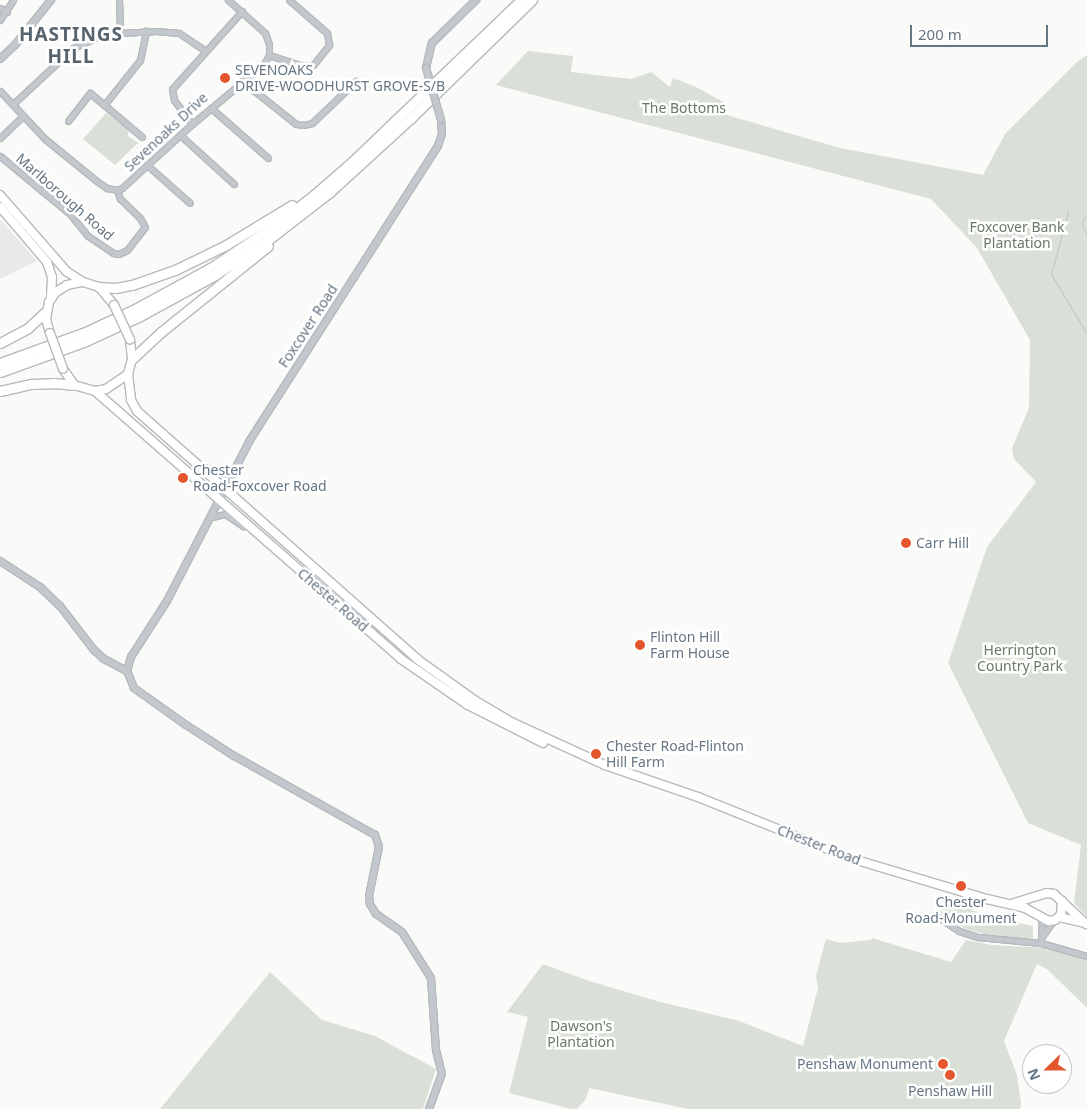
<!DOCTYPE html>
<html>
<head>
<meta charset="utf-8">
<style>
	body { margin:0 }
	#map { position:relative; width:1087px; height:1109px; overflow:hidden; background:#fafaf8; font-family:"Noto Sans",sans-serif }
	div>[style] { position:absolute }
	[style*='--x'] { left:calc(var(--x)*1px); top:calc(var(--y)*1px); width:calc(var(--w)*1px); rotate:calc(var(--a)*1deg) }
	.built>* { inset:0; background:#e8e9e9 }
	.green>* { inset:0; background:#dadfd7 }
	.stream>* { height:1px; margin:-0.5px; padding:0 0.5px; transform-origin:0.5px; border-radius:0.5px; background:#bbc7cb }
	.roads { filter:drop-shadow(1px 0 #b5babe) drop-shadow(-1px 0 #b5babe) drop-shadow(0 1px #b5babe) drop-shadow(0 -1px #b5babe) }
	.minor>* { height:5px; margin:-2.5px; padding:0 2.5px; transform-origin:2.5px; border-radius:2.5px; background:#c3c8cc }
	.tertiary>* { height:6px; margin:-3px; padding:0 3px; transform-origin:3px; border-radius:3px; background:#c3c8cc }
	.primary>* { height:8px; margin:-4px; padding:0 4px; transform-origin:4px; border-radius:4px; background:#fff }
	.trunk>* { height:9px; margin:-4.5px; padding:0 4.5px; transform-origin:4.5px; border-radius:4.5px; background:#fff }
	.bridges { filter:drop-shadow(1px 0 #b5babe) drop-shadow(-1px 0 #b5babe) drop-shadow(0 1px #b5babe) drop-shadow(0 -1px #b5babe) }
	.tertiary-bridge>* { height:6px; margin:-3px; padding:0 3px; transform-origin:3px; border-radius:3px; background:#c3c8cc }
	.primary-bridge>* { height:8px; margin:-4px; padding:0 4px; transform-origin:4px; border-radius:4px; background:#fff }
	.dots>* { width:14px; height:14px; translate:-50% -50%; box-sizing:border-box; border:2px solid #fff; border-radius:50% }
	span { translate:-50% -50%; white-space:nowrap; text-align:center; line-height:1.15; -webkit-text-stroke:5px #fff; paint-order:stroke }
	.poi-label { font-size:14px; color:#657683 }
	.left { translate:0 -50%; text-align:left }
	.right { translate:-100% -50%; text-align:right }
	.park-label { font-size:14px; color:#687a64 }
	.street-label { font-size:14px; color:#657683 }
	.district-label { font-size:19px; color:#57646e; font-weight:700; letter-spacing:1px }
	.north { position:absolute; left:1022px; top:1044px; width:50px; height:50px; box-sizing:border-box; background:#fff; border:1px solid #c1c8cd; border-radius:50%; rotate:248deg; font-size:14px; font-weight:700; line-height:20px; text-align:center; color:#657683 }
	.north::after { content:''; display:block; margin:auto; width:18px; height:22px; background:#e4572e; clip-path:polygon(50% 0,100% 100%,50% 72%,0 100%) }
	.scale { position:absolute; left:910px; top:25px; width:138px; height:22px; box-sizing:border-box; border:2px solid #657683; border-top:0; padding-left:6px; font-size:15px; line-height:18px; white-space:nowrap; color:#657683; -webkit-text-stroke:4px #fff; paint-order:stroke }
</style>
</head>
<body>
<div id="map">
	<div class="built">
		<div style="clip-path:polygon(0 219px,37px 261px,0 279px)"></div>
	</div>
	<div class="green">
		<div style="clip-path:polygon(528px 51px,573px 56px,571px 72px,631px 79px,651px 72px,670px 87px,673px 78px,696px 87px,725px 103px,720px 113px,840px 148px,983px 175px,1005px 134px,1077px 62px,1087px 55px,1087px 917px,1074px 903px,1081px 845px,1028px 823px,948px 663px,987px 547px,1036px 482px,1014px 459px,1012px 448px,1029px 408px,1030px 340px,977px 248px,931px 199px,496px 85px)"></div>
		<div style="clip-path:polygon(106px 113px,129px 130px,128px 136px,138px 143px,115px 165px,83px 139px)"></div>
		<div style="clip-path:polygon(947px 900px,987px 916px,1033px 926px,1033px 939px,992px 936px,966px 929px,940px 913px)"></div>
		<div style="clip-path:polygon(872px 938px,951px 962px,966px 940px,992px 945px,1046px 948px,1047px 951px,1051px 949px,1068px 953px,1087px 960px,1087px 1008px,1047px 969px,1037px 964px,1004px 1041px,1017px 1075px,1021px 1103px,1020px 1109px,688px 1109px,589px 1088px,586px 1099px,577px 1109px,571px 1109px,509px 1093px,528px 1017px,507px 1012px,543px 964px,589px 981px,657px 1001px,739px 1021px,803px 1046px,818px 988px,816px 976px,826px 939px,841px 943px,871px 940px)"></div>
		<div style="clip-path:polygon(270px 972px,322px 1020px,375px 1036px,436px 1069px,423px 1109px,160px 1109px)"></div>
	</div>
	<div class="stream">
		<div style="--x:1068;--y:212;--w:64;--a:105.3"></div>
		<div style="--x:1051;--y:274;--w:70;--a:59"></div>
		<div style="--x:1084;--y:217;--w:7;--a:106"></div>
		<div style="--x:1082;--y:224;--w:12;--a:66"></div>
	</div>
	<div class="roads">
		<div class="minor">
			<div style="--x:119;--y:0;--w:32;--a:88"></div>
			<div style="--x:0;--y:8;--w:8;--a:30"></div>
			<div style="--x:0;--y:20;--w:24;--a:-57"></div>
			<div style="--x:269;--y:55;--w:36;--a:18"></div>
			<div style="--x:303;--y:66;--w:10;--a:-6"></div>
			<div style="--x:313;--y:65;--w:26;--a:-51"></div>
			<div style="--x:329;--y:45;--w:12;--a:-99"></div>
			<div style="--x:327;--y:33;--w:50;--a:-139"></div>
			<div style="--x:242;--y:81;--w:69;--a:38.5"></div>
			<div style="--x:296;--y:124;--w:8;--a:7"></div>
			<div style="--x:304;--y:125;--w:8;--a:-14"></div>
			<div style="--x:312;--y:123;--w:61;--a:-43.7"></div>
			<div style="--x:0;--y:91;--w:66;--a:46.8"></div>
			<div style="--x:45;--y:139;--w:68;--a:39.1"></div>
			<div style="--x:98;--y:182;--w:11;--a:34"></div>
			<div style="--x:107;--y:188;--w:10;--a:11"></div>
			<div style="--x:117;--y:190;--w:5;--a:-22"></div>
			<div style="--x:122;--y:188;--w:95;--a:-42.4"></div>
			<div style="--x:192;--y:124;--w:94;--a:-39.8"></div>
			<div style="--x:264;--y:64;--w:10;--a:-61"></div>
			<div style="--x:269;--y:55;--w:11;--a:-90"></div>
			<div style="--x:269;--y:44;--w:12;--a:-110"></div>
			<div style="--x:265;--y:33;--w:50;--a:-138.3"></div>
			<div style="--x:13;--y:104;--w:82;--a:-43"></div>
			<div style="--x:73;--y:48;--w:34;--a:-24"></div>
			<div style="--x:104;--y:34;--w:52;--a:-3.3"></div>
			<div style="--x:156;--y:31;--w:23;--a:5"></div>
			<div style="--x:179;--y:33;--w:32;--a:34"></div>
			<div style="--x:104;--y:105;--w:58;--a:-51.3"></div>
			<div style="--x:140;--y:60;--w:30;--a:-78"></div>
			<div style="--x:211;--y:108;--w:76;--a:41.3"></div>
			<div style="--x:68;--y:121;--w:36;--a:-52"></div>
			<div style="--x:90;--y:93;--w:68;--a:40.2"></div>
			<div style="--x:192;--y:124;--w:30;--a:-127"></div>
			<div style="--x:174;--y:100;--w:11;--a:-100"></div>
			<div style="--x:172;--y:89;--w:105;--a:-48.1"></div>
			<div style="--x:180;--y:135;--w:73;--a:42.2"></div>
			<div style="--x:0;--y:138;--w:32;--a:-44"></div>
			<div style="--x:0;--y:156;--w:91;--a:39.6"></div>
			<div style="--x:70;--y:214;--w:28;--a:51"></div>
			<div style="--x:88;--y:236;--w:30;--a:34"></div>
			<div style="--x:113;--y:253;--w:6;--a:9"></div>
			<div style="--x:119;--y:254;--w:9;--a:-27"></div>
			<div style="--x:127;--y:250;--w:29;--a:-52"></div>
			<div style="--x:145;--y:227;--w:10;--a:-119"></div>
			<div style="--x:140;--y:218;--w:28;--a:-136"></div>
			<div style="--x:120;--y:199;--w:9;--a:-108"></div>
			<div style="--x:147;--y:165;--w:57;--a:41.5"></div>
			<div style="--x:205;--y:467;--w:15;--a:32"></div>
			<div style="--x:218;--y:475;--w:8;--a:-7"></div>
			<div style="--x:226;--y:474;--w:10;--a:-29"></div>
			<div style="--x:212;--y:517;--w:13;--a:-13"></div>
			<div style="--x:225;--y:514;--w:22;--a:34"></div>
			<div style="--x:936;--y:916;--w:27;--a:33"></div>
			<div style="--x:959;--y:931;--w:20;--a:18"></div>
			<div style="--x:978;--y:937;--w:63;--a:5.4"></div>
			<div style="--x:1041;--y:943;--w:48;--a:15.8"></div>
			<div style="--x:1043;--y:935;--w:17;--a:-54"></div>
			<div style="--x:1041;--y:943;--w:24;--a:-88"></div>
		</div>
		<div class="tertiary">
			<div style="--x:0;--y:59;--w:21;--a:-43"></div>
			<div style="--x:15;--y:45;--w:58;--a:-51.3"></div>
			<div style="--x:426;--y:68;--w:26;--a:-77"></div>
			<div style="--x:432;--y:43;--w:62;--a:-44.3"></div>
			<div style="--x:0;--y:561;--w:48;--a:33"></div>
			<div style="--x:40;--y:587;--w:28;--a:44"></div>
			<div style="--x:60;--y:606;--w:56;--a:52.3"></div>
			<div style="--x:94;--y:650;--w:13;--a:42"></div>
			<div style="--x:104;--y:659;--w:26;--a:28"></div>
			<div style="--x:429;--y:1109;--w:37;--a:-70"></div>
			<div style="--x:442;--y:1074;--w:25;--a:-104"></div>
			<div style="--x:436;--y:1050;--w:72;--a:-94"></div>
			<div style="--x:431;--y:978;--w:54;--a:-122.2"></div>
			<div style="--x:402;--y:932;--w:32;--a:-145"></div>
			<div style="--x:376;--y:914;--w:12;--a:-121"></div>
			<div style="--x:370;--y:904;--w:8;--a:-97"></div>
			<div style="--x:369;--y:896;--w:50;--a:-78.5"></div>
			<div style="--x:379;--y:847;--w:13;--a:-108"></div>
			<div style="--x:375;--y:835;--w:162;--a:-150.7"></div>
			<div style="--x:234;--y:756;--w:57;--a:-147.1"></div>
			<div style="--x:186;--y:725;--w:64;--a:-144.6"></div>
			<div style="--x:134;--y:688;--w:18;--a:-112"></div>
			<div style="--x:127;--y:671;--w:15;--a:-74"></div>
			<div style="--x:131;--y:657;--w:67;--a:-57.3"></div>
			<div style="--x:167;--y:601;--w:181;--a:-62.7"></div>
			<div style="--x:250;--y:440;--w:349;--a:-57.4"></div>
			<div style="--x:438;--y:146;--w:13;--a:-72"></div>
			<div style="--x:442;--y:134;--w:14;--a:-94"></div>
		</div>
		<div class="primary">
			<div style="--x:0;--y:195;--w:101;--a:49"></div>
			<div style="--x:66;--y:271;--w:20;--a:33"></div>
			<div style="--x:0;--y:207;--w:72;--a:49.5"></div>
			<div style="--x:47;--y:262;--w:16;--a:72"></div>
			<div style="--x:52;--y:277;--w:20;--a:93"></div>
			<div style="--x:50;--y:333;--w:15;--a:-106"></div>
			<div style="--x:46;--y:319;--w:17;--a:-80"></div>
			<div style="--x:49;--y:302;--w:12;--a:-55"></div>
			<div style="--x:56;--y:292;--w:13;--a:-32"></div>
			<div style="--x:67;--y:285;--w:16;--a:-11"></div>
			<div style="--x:83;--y:282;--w:17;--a:17"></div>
			<div style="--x:99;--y:287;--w:23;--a:50"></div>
			<div style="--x:63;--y:369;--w:19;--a:55"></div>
			<div style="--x:74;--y:385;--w:22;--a:16"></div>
			<div style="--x:95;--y:391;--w:11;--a:-10"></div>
			<div style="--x:106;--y:389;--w:27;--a:-34"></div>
			<div style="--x:128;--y:374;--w:16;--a:-75"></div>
			<div style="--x:132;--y:359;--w:19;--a:-96"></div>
			<div style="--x:128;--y:374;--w:26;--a:83"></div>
			<div style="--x:131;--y:400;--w:13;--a:61"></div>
			<div style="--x:137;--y:411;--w:374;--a:41.5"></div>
			<div style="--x:417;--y:659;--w:70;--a:35.7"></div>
			<div style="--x:474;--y:700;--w:43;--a:30.7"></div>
			<div style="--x:511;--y:722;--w:103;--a:24.6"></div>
			<div style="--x:605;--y:765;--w:98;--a:19"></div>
			<div style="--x:698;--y:797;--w:164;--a:21.9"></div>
			<div style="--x:850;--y:858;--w:143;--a:16.7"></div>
			<div style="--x:987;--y:899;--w:39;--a:13"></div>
			<div style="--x:1025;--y:908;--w:26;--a:29"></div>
			<div style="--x:1048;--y:921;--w:7;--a:-8"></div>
			<div style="--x:1055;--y:920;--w:8;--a:-40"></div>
			<div style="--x:1061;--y:915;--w:14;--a:-86"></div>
			<div style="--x:95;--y:391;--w:407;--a:41.2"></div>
			<div style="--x:401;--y:659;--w:81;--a:34.5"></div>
			<div style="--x:468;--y:705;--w:84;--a:26.9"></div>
			<div style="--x:1014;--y:903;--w:34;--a:-17"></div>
			<div style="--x:1047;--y:893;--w:7;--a:8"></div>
			<div style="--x:1054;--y:894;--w:44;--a:43.2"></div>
			<div style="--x:1059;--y:917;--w:23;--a:13"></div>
		</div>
		<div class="trunk">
			<div style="--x:99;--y:287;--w:17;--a:3"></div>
			<div style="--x:116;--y:288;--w:16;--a:-11"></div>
			<div style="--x:132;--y:285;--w:46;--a:-19.2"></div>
			<div style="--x:175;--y:270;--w:57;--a:-26.1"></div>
			<div style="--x:226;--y:245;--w:77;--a:-31.2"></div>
			<div style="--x:0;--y:343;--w:32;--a:-28"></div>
			<div style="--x:28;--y:328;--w:25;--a:-43"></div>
			<div style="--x:132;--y:359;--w:40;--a:-43"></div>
			<div style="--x:161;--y:332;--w:137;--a:-38.8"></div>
			<div style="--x:0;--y:363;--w:88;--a:-19.9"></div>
			<div style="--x:83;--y:333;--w:60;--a:-24.8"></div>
			<div style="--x:137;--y:308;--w:85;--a:-28.7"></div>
			<div style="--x:212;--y:267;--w:76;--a:-33.7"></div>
			<div style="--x:275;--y:225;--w:49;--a:-37.6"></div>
			<div style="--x:314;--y:195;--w:50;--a:-41"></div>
			<div style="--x:352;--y:162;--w:234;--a:-43.8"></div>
			<div style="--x:0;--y:372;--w:91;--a:-19.8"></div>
			<div style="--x:86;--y:341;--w:60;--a:-24.8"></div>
			<div style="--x:140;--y:316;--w:85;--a:-28.7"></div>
			<div style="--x:215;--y:275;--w:64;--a:-33.4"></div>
			<div style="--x:268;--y:240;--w:78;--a:-37.7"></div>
			<div style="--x:330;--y:192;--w:110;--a:-42.4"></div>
			<div style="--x:411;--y:118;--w:169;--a:-44.3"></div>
			<div style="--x:0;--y:391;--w:32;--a:-13"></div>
			<div style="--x:31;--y:384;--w:23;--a:-2"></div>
			<div style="--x:54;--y:383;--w:20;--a:6"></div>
		</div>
	</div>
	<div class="bridges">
		<div class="tertiary-bridge">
			<div style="--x:426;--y:68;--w:54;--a:73.9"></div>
		</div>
		<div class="primary-bridge">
			<div style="--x:114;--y:305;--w:38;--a:65"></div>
			<div style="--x:50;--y:333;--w:38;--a:70"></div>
		</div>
	</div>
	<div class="dots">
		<div style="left:225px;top:78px;background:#e4572e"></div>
		<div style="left:183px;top:478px;background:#e4572e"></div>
		<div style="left:906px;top:543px;background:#e4572e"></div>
		<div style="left:640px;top:645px;background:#e4572e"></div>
		<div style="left:596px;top:754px;background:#e4572e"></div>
		<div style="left:961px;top:886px;background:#e4572e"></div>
		<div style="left:943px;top:1064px;background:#e4572e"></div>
		<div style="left:950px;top:1075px;background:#e4572e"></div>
	</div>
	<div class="poi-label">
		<span class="left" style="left:235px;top:78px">SEVENOAKS<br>DRIVE-WOODHURST GROVE-S/B</span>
		<span class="left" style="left:193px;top:478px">Chester<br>Road-Foxcover Road</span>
		<span class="left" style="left:916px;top:543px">Carr Hill</span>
		<span class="left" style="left:650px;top:645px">Flinton Hill<br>Farm House</span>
		<span class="left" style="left:606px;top:754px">Chester Road-Flinton<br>Hill Farm</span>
		<span style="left:961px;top:910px">Chester<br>Road-Monument</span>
		<span class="right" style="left:933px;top:1064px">Penshaw Monument</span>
		<span style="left:950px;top:1091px">Penshaw Hill</span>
	</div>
	<div class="park-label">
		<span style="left:684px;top:108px">The Bottoms</span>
		<span style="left:1017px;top:235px">Foxcover Bank<br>Plantation</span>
		<span style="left:1020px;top:658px">Herrington<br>Country Park</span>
		<span style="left:581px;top:1034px">Dawson's<br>Plantation</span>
	</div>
	<div class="street-label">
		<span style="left:166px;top:132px;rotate:-43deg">Sevenoaks Drive</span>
		<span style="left:65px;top:197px;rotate:41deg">Marlborough Road</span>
		<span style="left:308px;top:326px;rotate:-57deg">Foxcover Road</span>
		<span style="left:333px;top:600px;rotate:41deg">Chester Road</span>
		<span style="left:819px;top:845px;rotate:21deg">Chester Road</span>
	</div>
	<div class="district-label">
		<span style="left:71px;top:46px">HASTINGS<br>HILL</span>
	</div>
	<div class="north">N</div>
	<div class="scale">200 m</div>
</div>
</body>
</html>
